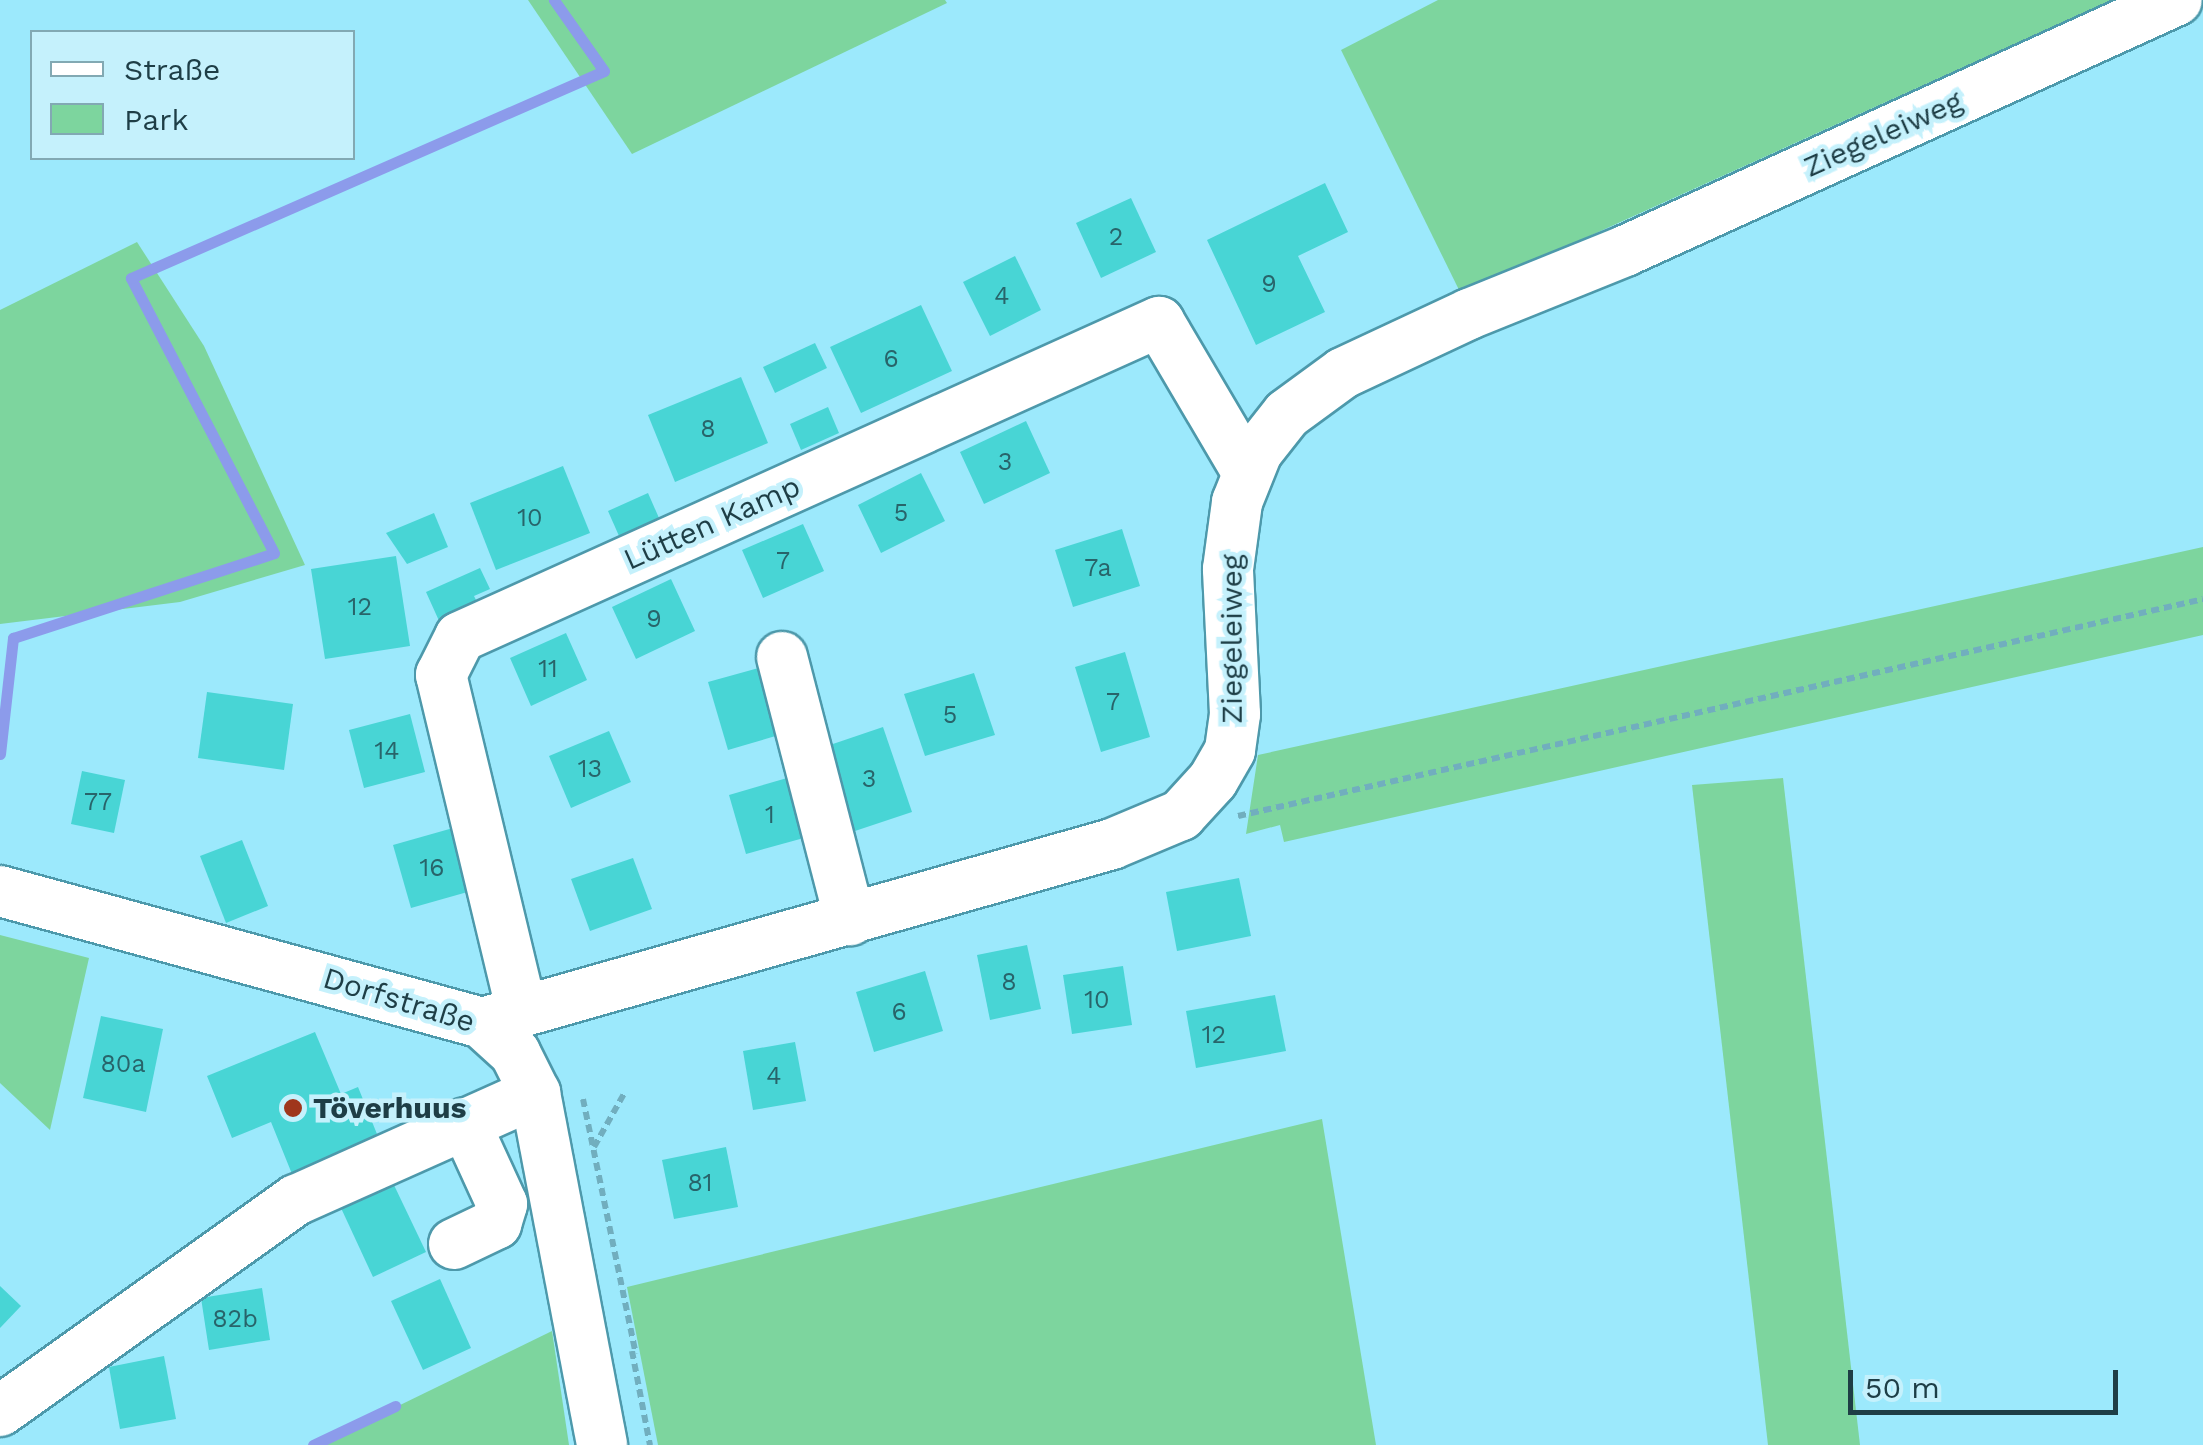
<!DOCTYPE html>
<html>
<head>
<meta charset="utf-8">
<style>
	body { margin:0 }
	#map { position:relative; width:2203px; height:1445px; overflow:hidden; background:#9ce9fc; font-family:"Work Sans",sans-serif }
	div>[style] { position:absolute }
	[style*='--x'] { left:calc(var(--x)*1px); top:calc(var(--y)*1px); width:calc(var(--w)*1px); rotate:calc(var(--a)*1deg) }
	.green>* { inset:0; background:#7dd59e }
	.stream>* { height:11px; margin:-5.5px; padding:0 5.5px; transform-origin:5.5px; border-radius:5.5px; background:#8c9beb }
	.building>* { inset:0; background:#48d5d5 }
	.path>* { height:6px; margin-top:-3px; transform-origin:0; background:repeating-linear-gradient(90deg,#71aebe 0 8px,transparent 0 13px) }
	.roads { filter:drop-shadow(2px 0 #4d99ab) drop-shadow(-2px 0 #4d99ab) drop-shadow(0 2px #4d99ab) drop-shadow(0 -2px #4d99ab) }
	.minor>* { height:50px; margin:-25px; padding:0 25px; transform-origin:25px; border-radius:25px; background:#fff }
	.dots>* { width:28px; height:28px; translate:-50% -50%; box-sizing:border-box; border:5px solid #c5f1fc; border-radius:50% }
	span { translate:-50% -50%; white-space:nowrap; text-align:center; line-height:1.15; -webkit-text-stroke:9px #c5f1fc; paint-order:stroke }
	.number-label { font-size:25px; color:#28646a }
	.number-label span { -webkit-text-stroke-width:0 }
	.street-label { font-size:30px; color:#1e3e46 }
	.poi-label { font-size:30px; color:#1e3e46; font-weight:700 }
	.left { translate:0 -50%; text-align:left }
	.legend { position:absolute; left:30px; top:30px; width:325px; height:130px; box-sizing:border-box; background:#c5f1fc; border:2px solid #82a9b3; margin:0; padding:12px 18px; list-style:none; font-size:30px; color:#1e3e46 }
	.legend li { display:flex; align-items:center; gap:20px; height:50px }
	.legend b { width:50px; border:2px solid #82a9b3 }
	.scale { position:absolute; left:1848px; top:1370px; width:270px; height:45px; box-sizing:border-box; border:5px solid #1e3e46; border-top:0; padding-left:12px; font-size:30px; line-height:35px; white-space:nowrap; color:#1e3e46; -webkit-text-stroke:8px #c5f1fc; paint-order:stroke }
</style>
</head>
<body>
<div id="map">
	<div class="green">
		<div style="clip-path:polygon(528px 0,945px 0,947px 3px,632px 154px)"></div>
		<div style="clip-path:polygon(1438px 0,2112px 0,1461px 294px,1341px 50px)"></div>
		<div style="clip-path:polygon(137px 242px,204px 346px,305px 565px,180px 602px,0 624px,0 310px)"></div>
		<div style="clip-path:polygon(2203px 547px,2203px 635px,1284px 842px,1280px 825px,1246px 834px,1258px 755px)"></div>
		<div style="clip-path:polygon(1783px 778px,1860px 1445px,1768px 1445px,1692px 785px)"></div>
		<div style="clip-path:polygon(0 935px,89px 958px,50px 1130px,0 1083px)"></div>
		<div style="clip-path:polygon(1322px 1119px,1376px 1445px,658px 1445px,627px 1287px)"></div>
		<div style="clip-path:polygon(552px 1331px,569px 1445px,318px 1445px)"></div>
	</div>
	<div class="stream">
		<div style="--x:0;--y:754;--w:117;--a:-83.6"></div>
		<div style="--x:13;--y:638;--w:274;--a:-18"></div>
		<div style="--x:274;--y:553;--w:310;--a:-117.5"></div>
		<div style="--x:131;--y:278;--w:516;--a:-23.64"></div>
		<div style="--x:604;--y:71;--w:87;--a:-125.2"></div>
		<div style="--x:313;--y:1445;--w:91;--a:-25.4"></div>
	</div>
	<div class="building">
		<div style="clip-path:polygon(1325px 183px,1348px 232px,1298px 256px,1325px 312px,1256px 345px,1207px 240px)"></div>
		<div style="clip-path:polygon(1131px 198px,1156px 252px,1101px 278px,1076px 223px)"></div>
		<div style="clip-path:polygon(1015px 256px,1041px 310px,990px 336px,963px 282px)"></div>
		<div style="clip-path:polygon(921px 305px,952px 371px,861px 413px,830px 347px)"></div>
		<div style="clip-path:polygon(815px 343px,827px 368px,775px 393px,763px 367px)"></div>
		<div style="clip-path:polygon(741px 377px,768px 443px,675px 482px,648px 415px)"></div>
		<div style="clip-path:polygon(828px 407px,839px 433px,801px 450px,790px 424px)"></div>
		<div style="clip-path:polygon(1026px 421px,1050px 473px,984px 504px,960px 452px)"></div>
		<div style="clip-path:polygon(563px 466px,590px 533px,496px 570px,470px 503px)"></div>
		<div style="clip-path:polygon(921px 473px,945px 521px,881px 553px,858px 505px)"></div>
		<div style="clip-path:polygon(648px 493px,659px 518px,619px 536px,608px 511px)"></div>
		<div style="clip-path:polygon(434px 513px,448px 547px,407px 564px,386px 533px)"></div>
		<div style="clip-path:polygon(803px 524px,824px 571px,763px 598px,742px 550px)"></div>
		<div style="clip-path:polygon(1122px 529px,1140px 586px,1073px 607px,1055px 550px)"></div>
		<div style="clip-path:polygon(396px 556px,410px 646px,325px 659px,311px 569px)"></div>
		<div style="clip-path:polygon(480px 568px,490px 589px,474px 596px,479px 606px,440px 623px,426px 592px)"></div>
		<div style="clip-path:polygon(671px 579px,695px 631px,636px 659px,612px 607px)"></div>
		<div style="clip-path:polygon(566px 633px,587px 680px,531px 706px,510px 658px)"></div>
		<div style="clip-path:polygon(1125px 652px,1150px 737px,1101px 752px,1075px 667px)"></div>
		<div style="clip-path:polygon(769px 665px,789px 732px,728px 750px,708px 682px)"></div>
		<div style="clip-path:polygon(974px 673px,995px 735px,925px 756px,904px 694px)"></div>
		<div style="clip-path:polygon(207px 692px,293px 704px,284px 770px,198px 758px)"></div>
		<div style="clip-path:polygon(410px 714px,425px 772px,364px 788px,349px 730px)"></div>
		<div style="clip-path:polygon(883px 727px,912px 812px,855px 831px,827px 746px)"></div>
		<div style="clip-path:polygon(609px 731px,631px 782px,571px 808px,549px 756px)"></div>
		<div style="clip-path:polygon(82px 771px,125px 780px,114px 833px,71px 824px)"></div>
		<div style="clip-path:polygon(794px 776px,811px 836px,746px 854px,729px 795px)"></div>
		<div style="clip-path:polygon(453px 828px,471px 891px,411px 908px,393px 845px)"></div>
		<div style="clip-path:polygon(242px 840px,268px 906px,226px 923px,200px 856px)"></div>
		<div style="clip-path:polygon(633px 858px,652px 909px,590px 931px,571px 879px)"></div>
		<div style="clip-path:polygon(1239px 878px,1251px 936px,1177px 951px,1166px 892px)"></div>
		<div style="clip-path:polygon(1027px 945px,1041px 1009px,990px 1020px,977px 955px)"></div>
		<div style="clip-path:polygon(1123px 966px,1132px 1025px,1072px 1034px,1063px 975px)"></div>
		<div style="clip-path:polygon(925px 971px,943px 1031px,874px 1052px,856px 992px)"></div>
		<div style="clip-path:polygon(1275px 995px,1286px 1051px,1196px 1068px,1186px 1011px)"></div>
		<div style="clip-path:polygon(101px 1016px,163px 1029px,146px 1112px,83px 1098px)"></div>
		<div style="clip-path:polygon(315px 1032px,341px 1094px,358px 1087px,379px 1139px,292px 1174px,271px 1122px,232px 1138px,207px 1076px)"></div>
		<div style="clip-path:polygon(795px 1042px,806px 1101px,753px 1110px,743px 1051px)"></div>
		<div style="clip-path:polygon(726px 1147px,738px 1207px,674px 1219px,662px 1160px)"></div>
		<div style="clip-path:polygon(393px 1183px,426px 1252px,373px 1277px,341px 1208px)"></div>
		<div style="clip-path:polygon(440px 1279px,471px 1348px,423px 1370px,391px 1301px)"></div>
		<div style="clip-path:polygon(0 1286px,21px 1306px,0 1328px)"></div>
		<div style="clip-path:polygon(262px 1288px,270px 1340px,209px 1350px,201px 1298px)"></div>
		<div style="clip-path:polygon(164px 1356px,176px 1419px,120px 1429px,109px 1367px)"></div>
	</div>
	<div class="path">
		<div style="--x:1238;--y:816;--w:989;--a:-12.67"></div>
		<div style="--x:583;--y:1099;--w:260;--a:78.3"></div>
		<div style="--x:594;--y:1147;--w:63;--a:-60.6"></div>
		<div style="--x:632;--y:1351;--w:96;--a:79.2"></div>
	</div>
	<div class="roads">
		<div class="minor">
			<div style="--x:782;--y:657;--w:272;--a:75.5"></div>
			<div style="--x:0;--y:891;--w:500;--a:15.3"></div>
			<div style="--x:482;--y:1023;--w:45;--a:42.3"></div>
			<div style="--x:515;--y:1053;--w:45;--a:63.4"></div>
			<div style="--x:535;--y:1093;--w:358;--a:79.2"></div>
			<div style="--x:522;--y:1012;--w:347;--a:-103.5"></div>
			<div style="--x:441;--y:675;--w:42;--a:-63.4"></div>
			<div style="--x:460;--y:637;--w:767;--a:-24.26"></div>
			<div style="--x:1159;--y:322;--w:175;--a:59.5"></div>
			<div style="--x:482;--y:1023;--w:655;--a:-15.86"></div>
			<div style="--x:1112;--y:844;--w:75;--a:-22.8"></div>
			<div style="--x:1181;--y:815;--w:47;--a:-47.6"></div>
			<div style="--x:1213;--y:780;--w:34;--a:-60"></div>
			<div style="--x:1230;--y:750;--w:36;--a:-82"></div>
			<div style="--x:1235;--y:714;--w:145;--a:-92.8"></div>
			<div style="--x:1228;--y:569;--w:68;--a:-82.3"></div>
			<div style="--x:1237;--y:502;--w:54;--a:-68.2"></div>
			<div style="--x:1257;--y:452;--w:48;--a:-51.7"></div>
			<div style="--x:1287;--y:414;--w:69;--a:-36.2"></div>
			<div style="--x:1343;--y:373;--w:139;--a:-25.1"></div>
			<div style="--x:1469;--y:314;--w:168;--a:-22"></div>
			<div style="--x:1625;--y:251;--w:606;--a:-24.45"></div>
			<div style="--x:454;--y:1244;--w:47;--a:-25.5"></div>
			<div style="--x:496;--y:1224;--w:21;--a:-73"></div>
			<div style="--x:502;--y:1204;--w:89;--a:-114.6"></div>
			<div style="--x:0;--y:1411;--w:364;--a:-35.5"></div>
			<div style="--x:296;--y:1200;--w:262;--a:-24.1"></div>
		</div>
	</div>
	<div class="dots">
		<div style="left:293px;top:1108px;background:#9f361c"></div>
	</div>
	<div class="number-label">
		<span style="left:1116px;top:237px">2</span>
		<span style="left:1269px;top:284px">9</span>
		<span style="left:1002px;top:296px">4</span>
		<span style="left:891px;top:359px">6</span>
		<span style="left:708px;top:429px">8</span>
		<span style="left:1005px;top:462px">3</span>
		<span style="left:901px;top:513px">5</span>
		<span style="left:530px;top:518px">10</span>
		<span style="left:783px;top:561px">7</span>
		<span style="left:1098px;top:568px">7a</span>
		<span style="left:360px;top:607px">12</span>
		<span style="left:654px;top:619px">9</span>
		<span style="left:548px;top:669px">11</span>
		<span style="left:1113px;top:702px">7</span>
		<span style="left:950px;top:715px">5</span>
		<span style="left:387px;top:751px">14</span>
		<span style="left:590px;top:769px">13</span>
		<span style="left:869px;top:779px">3</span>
		<span style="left:98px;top:802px">77</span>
		<span style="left:770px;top:815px">1</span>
		<span style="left:432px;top:868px">16</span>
		<span style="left:1009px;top:982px">8</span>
		<span style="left:1097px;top:1000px">10</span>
		<span style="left:899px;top:1012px">6</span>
		<span style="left:1214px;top:1035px">12</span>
		<span style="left:123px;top:1064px">80a</span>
		<span style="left:774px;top:1076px">4</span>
		<span style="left:700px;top:1183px">81</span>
		<span style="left:235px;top:1319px">82b</span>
	</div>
	<div class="street-label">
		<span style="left:1883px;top:134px;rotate:-24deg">Ziegeleiweg</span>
		<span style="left:712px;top:523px;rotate:-24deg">Lütten Kamp</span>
		<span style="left:1232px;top:639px;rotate:-90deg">Ziegeleiweg</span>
		<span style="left:399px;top:1000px;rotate:17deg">Dorfstraße</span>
	</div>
	<div class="poi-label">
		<span class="left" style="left:313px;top:1108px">Töverhuus</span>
	</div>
	<ul class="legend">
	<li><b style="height:12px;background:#fff"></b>Straße</li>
	<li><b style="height:28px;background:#7dd59e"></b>Park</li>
	</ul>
	<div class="scale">50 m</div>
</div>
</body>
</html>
